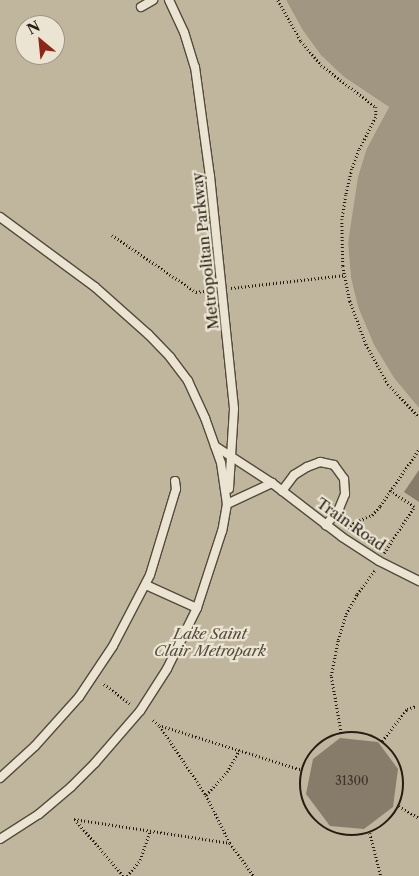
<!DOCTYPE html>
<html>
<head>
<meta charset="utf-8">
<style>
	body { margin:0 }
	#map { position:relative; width:419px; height:876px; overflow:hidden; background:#e0d5b9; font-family:"Libre Caslon Text",serif }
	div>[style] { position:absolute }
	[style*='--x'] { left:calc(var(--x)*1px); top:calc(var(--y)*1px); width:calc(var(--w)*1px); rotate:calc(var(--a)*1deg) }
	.green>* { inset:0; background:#c0b69d }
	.water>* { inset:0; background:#a19681 }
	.building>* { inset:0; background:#877c69 }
	.path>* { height:2.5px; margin-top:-1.25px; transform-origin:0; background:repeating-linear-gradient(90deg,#261c13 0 1px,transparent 0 3.5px) }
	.path>.ring { margin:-1.25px; padding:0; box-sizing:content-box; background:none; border:2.5px solid #261c13; border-radius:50% }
	.roads { filter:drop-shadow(1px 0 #544a3c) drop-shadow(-1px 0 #544a3c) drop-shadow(0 1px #544a3c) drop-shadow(0 -1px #544a3c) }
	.lane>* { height:8px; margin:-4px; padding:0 4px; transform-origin:4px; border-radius:4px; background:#ebe4d2 }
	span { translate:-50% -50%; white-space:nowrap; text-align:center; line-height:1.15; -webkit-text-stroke:4.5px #ebe4d2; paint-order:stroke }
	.number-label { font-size:12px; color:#3e3428 }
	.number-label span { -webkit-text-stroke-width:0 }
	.street-label { font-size:15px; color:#261c13 }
	.park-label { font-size:15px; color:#544a3c; font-style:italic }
	.north { position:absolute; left:15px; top:15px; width:50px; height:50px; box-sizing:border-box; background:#ebe4d2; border:1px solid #9c9486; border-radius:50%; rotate:332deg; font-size:14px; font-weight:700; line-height:20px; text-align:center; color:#261c13 }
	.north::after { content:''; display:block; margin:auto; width:18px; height:22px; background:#8f2418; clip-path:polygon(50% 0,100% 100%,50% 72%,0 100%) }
</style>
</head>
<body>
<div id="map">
	<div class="green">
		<div style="clip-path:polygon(evenodd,0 0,286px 0,302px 29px,344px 77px,389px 107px,367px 148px,348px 243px,351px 278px,358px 307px,374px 345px,394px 378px,419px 408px,419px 876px,0 876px,0 0,25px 25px,55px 25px,55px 55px,25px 55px,25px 25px)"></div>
	</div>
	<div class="water">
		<div style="clip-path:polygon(286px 0,419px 0,419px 408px,394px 378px,374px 345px,358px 307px,351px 278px,348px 243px,358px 177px,367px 148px,389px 107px,344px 77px,321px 55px,302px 29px)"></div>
	</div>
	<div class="building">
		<div style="clip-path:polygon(419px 470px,419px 502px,404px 492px)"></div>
		<div style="clip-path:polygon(340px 738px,378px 742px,398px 769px,393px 807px,364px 829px,330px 826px,306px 794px,313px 759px)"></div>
	</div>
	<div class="path">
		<div style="--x:278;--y:0;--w:47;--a:60.7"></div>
		<div style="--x:301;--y:41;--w:31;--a:50"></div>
		<div style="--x:321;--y:65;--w:69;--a:37.4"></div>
		<div style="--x:376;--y:107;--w:10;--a:90"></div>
		<div style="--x:376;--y:117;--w:37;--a:117"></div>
		<div style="--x:359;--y:150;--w:20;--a:110"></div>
		<div style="--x:352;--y:169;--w:27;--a:103"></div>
		<div style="--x:346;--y:195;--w:24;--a:99"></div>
		<div style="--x:342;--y:219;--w:47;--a:88.8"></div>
		<div style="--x:343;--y:266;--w:36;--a:79"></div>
		<div style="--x:350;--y:301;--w:46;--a:69.6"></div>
		<div style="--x:366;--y:344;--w:46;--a:61.2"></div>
		<div style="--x:388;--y:384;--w:45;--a:46.8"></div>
		<div style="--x:112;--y:235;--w:102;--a:34.2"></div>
		<div style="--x:196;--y:292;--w:15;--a:-8"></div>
		<div style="--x:231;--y:288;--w:115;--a:-6.5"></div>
		<div style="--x:348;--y:529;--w:8;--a:-50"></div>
		<div style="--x:353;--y:523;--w:21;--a:-23"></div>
		<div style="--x:372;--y:515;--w:12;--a:-48"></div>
		<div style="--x:380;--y:506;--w:69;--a:-55.6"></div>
		<div style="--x:384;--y:553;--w:55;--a:-56.9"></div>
		<div style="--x:414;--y:507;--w:29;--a:-146"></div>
		<div style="--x:104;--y:684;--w:34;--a:37"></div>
		<div style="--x:153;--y:720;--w:9;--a:41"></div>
		<div style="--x:160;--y:726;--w:83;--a:56.3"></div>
		<div style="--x:206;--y:795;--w:54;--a:63.4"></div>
		<div style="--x:230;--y:843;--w:41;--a:54"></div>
		<div style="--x:162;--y:726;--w:147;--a:17.4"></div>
		<div class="ring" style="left:300px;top:732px;width:101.5px;height:101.5px"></div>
		<div style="--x:341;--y:733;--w:58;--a:-100"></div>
		<div style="--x:331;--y:676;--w:37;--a:-79"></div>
		<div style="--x:338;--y:640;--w:27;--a:-73"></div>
		<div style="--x:346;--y:614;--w:23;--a:-61"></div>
		<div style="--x:357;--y:594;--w:30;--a:-53"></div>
		<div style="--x:382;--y:741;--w:41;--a:-52"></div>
		<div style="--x:407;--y:709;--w:9;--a:-18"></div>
		<div style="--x:206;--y:795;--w:31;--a:-48"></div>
		<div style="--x:227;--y:772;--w:25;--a:-61"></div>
		<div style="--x:399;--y:806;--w:23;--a:31"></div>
		<div style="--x:370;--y:833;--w:44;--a:75.7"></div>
		<div style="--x:123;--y:876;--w:75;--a:-130.7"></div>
		<div style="--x:74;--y:819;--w:158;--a:8.7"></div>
		<div style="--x:127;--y:876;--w:21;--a:-51"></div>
		<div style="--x:140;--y:860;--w:31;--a:-71"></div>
	</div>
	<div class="roads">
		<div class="lane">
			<div style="--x:169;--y:0;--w:35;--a:65"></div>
			<div style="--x:184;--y:32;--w:37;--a:73"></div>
			<div style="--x:195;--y:67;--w:110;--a:82.2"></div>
			<div style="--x:210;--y:176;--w:234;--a:84.1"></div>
			<div style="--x:234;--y:409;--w:80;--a:93.6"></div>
			<div style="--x:141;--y:7;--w:14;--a:-30"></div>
			<div style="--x:0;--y:217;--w:118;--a:36.4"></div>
			<div style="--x:95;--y:287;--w:71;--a:41.6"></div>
			<div style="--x:148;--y:334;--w:32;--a:46"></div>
			<div style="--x:170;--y:357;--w:30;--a:53"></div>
			<div style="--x:188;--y:381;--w:41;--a:65.3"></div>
			<div style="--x:205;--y:418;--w:48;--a:70.4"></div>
			<div style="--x:221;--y:463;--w:41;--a:81.7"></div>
			<div style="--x:227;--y:504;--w:27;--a:100"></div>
			<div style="--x:222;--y:531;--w:81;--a:108"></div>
			<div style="--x:197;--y:608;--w:68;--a:116.2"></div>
			<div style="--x:167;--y:669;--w:50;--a:122.7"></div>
			<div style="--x:140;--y:711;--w:69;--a:130.9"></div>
			<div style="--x:95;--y:763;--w:34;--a:135"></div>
			<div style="--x:71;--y:787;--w:42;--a:139.8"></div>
			<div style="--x:39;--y:814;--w:46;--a:147.3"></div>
			<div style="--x:215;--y:446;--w:68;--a:33"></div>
			<div style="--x:272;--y:483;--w:88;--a:37.6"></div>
			<div style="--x:342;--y:537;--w:44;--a:33"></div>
			<div style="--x:379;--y:561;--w:45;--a:26.6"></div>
			<div style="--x:282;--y:491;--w:20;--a:-53"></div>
			<div style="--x:294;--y:475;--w:15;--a:-32"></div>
			<div style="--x:307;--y:467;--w:14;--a:-21"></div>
			<div style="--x:320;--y:462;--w:14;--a:12"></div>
			<div style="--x:334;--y:465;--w:17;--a:54"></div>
			<div style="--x:344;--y:479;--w:15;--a:86"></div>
			<div style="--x:345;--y:494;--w:16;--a:112"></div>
			<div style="--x:339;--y:509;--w:21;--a:129"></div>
			<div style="--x:227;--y:504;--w:50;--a:-25"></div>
			<div style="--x:146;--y:585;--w:56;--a:24.3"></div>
			<div style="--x:0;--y:778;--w:47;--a:-42.4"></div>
			<div style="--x:35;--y:746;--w:66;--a:-48.1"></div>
			<div style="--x:79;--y:697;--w:61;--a:-56.3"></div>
			<div style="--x:113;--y:646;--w:80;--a:-62.5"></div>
			<div style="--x:150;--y:575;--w:90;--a:-73.2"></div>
			<div style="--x:176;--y:489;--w:8;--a:-97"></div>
		</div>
	</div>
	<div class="number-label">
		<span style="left:352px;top:781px">31300</span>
	</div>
	<div class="street-label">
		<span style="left:205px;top:251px;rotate:-96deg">Metropolitan Parkway</span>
		<span style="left:351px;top:524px;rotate:35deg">Train Road</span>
	</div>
	<div class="park-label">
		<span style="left:210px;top:642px">Lake Saint<br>Clair Metropark</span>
	</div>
	<div class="north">N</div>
</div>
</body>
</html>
